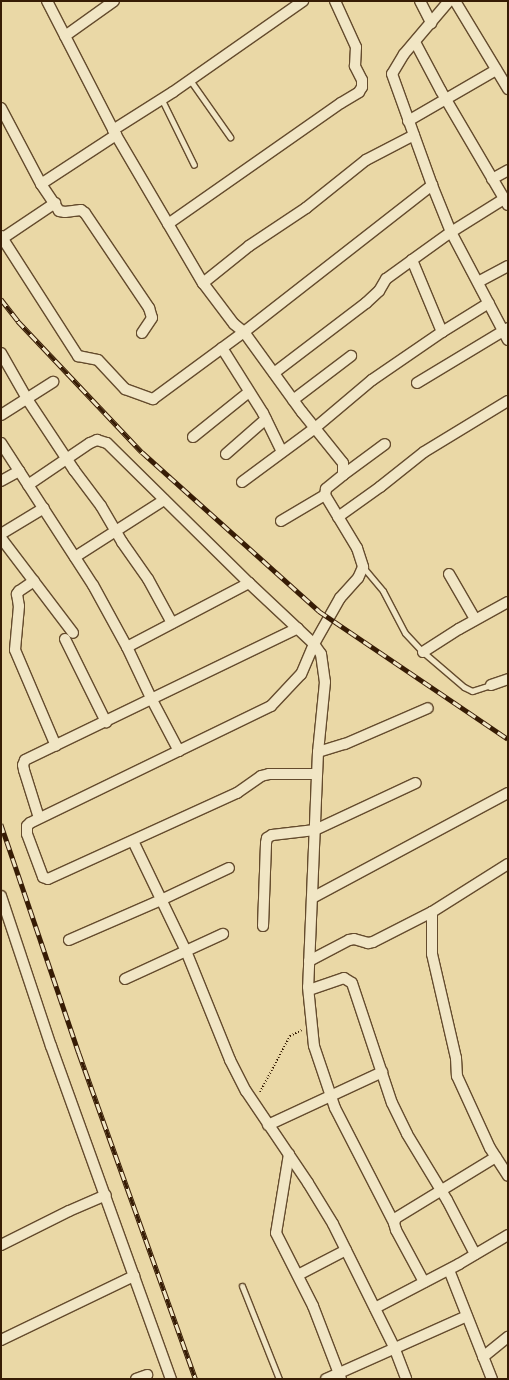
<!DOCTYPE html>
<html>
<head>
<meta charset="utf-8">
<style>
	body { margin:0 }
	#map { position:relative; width:509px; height:1380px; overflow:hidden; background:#ead8a6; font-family:"EB Garamond",serif }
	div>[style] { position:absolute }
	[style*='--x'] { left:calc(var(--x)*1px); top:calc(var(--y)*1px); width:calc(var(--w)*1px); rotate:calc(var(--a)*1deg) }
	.path>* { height:2px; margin-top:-1px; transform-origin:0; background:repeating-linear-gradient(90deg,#371c05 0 1px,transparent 0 3px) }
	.roads { filter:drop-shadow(1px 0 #644b2d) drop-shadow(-1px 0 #644b2d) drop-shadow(0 1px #644b2d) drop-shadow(0 -1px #644b2d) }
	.lane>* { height:5px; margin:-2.5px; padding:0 2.5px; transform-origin:2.5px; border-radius:2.5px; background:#f1e6c5 }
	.street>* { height:10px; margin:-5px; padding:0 5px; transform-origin:5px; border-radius:5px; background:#f1e6c5 }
	.rail>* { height:4.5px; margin-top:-2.25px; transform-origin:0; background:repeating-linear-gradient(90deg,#f1e6c5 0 9px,#371c05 0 18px); box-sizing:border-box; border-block:1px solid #371c05 }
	span { translate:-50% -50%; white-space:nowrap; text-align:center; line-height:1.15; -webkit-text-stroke:3.5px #f1e6c5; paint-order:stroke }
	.frame { position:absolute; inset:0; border:2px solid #371c05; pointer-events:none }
</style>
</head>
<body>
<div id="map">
	<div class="path">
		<div style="--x:260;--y:1092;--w:64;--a:-61.8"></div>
		<div style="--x:290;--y:1036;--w:13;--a:-27"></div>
	</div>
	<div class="roads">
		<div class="lane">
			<div style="--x:190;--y:80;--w:70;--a:54.9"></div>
			<div style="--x:162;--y:100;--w:72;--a:63.8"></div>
			<div style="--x:363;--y:567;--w:31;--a:50"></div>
			<div style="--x:383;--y:591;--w:47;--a:62.4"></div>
			<div style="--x:405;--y:633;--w:26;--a:47"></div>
			<div style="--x:423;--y:652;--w:54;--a:40.5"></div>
			<div style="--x:464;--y:687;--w:9;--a:27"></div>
			<div style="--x:472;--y:691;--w:20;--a:-18"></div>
			<div style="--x:242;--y:1286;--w:100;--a:68.3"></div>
		</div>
		<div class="street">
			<div style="--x:47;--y:1;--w:151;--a:62.8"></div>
			<div style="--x:116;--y:135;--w:172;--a:59.6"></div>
			<div style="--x:203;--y:283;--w:51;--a:52.9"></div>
			<div style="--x:234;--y:324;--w:13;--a:39"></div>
			<div style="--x:244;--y:332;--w:99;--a:54.1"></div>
			<div style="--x:302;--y:412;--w:65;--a:51.2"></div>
			<div style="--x:343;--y:463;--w:12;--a:90"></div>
			<div style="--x:343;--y:475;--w:22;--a:141"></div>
			<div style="--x:326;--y:489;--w:6;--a:99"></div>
			<div style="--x:325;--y:495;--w:62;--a:58.9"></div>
			<div style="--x:357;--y:548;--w:20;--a:72"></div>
			<div style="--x:363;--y:567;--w:12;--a:114"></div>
			<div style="--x:358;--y:578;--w:27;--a:132"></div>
			<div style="--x:340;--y:598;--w:53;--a:119.5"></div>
			<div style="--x:314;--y:644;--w:33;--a:113"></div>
			<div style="--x:301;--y:674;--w:44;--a:133.2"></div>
			<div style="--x:271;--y:706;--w:268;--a:154.1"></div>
			<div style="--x:30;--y:823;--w:4;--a:135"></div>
			<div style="--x:27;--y:826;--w:8;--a:90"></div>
			<div style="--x:27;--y:834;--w:46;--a:69.6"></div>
			<div style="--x:43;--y:877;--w:5;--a:22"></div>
			<div style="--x:48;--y:879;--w:208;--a:-24.5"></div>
			<div style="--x:237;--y:793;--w:29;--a:-35"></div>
			<div style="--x:261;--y:776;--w:8;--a:-14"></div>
			<div style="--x:269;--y:774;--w:48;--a:0"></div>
			<div style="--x:420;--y:1;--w:25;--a:63"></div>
			<div style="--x:449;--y:1;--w:70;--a:130.3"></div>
			<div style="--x:404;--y:54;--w:23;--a:121"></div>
			<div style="--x:392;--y:74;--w:118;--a:70.2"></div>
			<div style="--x:432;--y:185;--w:51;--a:68"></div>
			<div style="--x:451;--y:232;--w:122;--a:62.2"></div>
			<div style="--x:455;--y:1;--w:103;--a:58.9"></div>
			<div style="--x:65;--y:36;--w:60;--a:-35.5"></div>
			<div style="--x:415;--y:42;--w:55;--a:62"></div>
			<div style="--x:441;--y:91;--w:132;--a:59.6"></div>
			<div style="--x:1;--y:108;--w:86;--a:62.2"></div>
			<div style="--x:41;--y:184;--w:32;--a:56"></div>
			<div style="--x:59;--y:211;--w:6;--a:9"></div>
			<div style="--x:65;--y:212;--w:16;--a:-7"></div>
			<div style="--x:81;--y:210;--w:5;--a:37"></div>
			<div style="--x:85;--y:213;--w:115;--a:56"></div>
			<div style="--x:149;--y:308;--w:10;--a:73"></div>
			<div style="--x:152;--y:318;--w:18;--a:124"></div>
			<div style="--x:408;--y:121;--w:102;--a:-30.1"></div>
			<div style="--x:113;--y:130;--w:71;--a:-32.3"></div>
			<div style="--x:173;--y:92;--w:159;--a:-35"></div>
			<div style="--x:492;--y:179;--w:18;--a:-29"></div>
			<div style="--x:41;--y:184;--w:90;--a:-33.2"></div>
			<div style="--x:168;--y:224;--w:211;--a:-35"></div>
			<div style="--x:341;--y:103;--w:21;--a:-31"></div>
			<div style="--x:359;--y:92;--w:6;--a:-59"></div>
			<div style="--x:362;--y:87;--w:7;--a:-90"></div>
			<div style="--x:362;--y:80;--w:16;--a:-117"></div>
			<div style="--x:355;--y:66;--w:19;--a:-87"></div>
			<div style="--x:356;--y:47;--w:51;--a:-114.5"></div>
			<div style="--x:1;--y:236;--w:143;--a:57.3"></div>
			<div style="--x:78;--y:356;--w:20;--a:11"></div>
			<div style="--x:98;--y:360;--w:40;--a:47"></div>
			<div style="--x:125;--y:389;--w:30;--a:20"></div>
			<div style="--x:153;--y:399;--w:113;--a:-36.4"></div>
			<div style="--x:244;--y:332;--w:239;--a:-38"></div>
			<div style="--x:3;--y:238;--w:63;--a:-33.9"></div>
			<div style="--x:478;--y:282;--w:34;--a:-28"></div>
			<div style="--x:203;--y:283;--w:59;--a:-38.8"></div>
			<div style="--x:249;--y:246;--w:69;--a:-33.7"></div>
			<div style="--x:306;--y:208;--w:77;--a:-38.7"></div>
			<div style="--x:366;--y:160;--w:54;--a:-27.5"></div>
			<div style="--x:442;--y:332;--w:55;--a:-31.7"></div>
			<div style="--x:222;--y:348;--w:77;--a:57.8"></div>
			<div style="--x:263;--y:413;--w:43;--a:64"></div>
			<div style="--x:1;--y:353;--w:56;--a:60.3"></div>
			<div style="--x:29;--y:402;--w:82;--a:56.5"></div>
			<div style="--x:74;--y:470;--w:45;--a:53.1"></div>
			<div style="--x:101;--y:506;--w:42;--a:59.7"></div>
			<div style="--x:122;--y:542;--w:45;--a:54.9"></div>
			<div style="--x:148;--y:579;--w:50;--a:61.4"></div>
			<div style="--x:274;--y:373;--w:116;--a:-37.3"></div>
			<div style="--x:366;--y:303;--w:18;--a:-43"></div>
			<div style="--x:379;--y:291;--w:14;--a:-60"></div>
			<div style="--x:386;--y:279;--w:32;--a:-36"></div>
			<div style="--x:417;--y:383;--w:106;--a:-31.1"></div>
			<div style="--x:293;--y:400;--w:73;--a:-37.2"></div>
			<div style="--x:1;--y:415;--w:62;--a:-32.4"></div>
			<div style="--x:193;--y:437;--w:72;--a:-38.8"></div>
			<div style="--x:1;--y:443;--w:169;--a:57.1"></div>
			<div style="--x:93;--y:585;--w:71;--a:61.3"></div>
			<div style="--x:127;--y:647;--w:56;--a:64.8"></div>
			<div style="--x:151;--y:698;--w:60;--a:62.2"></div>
			<div style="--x:226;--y:454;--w:53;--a:-41.2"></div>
			<div style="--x:343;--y:475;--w:52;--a:-36.4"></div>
			<div style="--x:1;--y:481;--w:21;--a:-29"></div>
			<div style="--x:242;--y:482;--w:91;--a:-36.5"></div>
			<div style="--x:315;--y:428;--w:75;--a:-40.1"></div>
			<div style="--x:372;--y:380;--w:85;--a:-34.4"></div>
			<div style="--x:442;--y:332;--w:78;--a:-112.6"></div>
			<div style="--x:412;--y:260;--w:48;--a:-35.7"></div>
			<div style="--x:451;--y:232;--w:62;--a:-31.9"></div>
			<div style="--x:28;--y:485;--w:75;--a:-34.1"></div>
			<div style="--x:90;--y:443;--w:8;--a:-23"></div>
			<div style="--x:97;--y:440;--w:10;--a:17"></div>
			<div style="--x:107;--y:443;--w:199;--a:44.6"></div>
			<div style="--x:249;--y:583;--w:89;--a:43.2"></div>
			<div style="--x:314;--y:644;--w:12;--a:55"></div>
			<div style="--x:321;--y:654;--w:28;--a:82"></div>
			<div style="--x:325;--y:682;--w:70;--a:95.7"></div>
			<div style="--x:318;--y:752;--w:235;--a:92.4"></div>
			<div style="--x:308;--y:987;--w:59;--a:84.2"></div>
			<div style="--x:314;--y:1046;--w:65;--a:71.3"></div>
			<div style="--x:335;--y:1108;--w:129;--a:62.8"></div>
			<div style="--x:338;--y:517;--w:52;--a:-35.5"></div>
			<div style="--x:380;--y:487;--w:56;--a:-38.5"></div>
			<div style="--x:424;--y:452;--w:98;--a:-31.3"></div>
			<div style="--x:281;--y:521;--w:51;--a:-30.6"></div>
			<div style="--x:1;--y:534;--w:50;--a:-31.2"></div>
			<div style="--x:1;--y:538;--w:119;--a:52.8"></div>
			<div style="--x:75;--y:557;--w:106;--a:-32.6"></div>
			<div style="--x:449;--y:574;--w:52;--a:60"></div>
			<div style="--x:34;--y:581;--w:18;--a:146"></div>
			<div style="--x:19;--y:591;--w:4;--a:124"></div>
			<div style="--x:17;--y:594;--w:12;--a:81"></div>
			<div style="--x:19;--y:606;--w:44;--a:95.2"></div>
			<div style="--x:15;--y:650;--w:104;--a:66.9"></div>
			<div style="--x:65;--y:639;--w:93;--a:63.7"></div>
			<div style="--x:127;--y:647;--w:138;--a:-27.7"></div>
			<div style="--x:423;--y:652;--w:43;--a:-32.6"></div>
			<div style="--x:459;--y:629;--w:56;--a:-28.9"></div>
			<div style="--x:491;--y:685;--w:18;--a:-19"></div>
			<div style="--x:318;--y:752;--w:28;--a:-17"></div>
			<div style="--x:345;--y:744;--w:90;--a:-23.4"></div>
			<div style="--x:39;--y:818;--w:50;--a:-107.4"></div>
			<div style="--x:24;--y:770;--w:5;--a:-101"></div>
			<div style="--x:23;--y:765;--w:5;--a:-68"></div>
			<div style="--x:25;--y:760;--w:303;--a:-25.8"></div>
			<div style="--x:133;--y:841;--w:122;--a:64.3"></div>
			<div style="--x:186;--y:951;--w:118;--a:68"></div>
			<div style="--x:230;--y:1060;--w:35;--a:63"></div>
			<div style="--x:246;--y:1091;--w:111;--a:56"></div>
			<div style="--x:308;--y:1183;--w:48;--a:58.6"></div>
			<div style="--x:333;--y:1224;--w:137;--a:63.6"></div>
			<div style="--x:394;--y:1347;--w:34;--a:69"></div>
			<div style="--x:508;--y:864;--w:90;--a:147.7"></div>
			<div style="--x:432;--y:912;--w:42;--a:90"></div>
			<div style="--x:432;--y:954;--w:107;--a:77"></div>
			<div style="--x:456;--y:1058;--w:18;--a:87"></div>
			<div style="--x:457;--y:1076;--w:79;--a:65.4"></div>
			<div style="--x:490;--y:1148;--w:33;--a:57"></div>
			<div style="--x:1;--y:896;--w:158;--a:71.6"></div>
			<div style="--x:51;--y:1046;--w:354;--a:70.2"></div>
			<div style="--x:312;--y:898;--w:222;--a:-28.2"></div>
			<div style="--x:263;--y:926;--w:83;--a:-87.9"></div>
			<div style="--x:266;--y:843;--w:5;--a:-79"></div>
			<div style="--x:267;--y:838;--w:6;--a:-31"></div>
			<div style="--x:272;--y:835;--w:43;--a:-6.6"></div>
			<div style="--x:315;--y:830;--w:111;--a:-25"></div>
			<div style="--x:69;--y:940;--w:100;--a:-23.5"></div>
			<div style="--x:161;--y:900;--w:75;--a:-25.2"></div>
			<div style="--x:309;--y:961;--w:45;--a:-27.7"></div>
			<div style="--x:349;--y:940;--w:5;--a:-11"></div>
			<div style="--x:354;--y:939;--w:15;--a:16"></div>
			<div style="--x:368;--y:943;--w:5;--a:-11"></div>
			<div style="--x:373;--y:942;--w:66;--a:-27"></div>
			<div style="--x:125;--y:979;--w:108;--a:-24.7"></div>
			<div style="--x:309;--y:990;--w:37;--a:-19"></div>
			<div style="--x:344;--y:978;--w:9;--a:32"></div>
			<div style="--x:352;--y:983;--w:126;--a:71.6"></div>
			<div style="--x:392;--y:1103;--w:34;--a:64"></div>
			<div style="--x:407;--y:1134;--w:77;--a:58.8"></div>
			<div style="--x:447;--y:1200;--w:61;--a:62.6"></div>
			<div style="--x:268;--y:1125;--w:126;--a:-24.9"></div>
			<div style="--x:289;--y:1154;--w:80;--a:99.3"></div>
			<div style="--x:276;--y:1233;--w:82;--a:63.1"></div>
			<div style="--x:313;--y:1306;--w:78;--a:69"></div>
			<div style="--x:1;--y:1245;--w:76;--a:-26.6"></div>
			<div style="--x:69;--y:1211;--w:40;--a:-23.4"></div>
			<div style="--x:449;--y:1270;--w:117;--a:68.5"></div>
			<div style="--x:298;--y:1275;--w:54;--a:-27.5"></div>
			<div style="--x:424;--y:1282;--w:59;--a:-118.3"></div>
			<div style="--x:396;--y:1230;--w:7;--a:-106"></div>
			<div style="--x:394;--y:1223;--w:5;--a:-68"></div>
			<div style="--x:396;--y:1218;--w:117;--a:-31.4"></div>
			<div style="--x:375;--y:1308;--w:95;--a:-27.6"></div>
			<div style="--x:459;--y:1264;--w:57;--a:-30.6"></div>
			<div style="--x:1;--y:1340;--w:148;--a:-25.7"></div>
			<div style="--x:483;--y:1357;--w:32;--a:-39"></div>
			<div style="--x:136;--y:1379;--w:12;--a:-20"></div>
			<div style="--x:326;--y:1379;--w:154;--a:-24.1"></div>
		</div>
	</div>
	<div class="rail">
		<div style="--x:1;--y:299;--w:28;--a:52"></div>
		<div style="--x:18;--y:321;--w:180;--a:46.6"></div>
		<div style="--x:142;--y:452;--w:238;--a:41.9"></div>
		<div style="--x:319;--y:611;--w:228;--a:34.1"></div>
		<div style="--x:1;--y:824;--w:242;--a:71.2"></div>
		<div style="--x:79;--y:1053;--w:346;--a:70.3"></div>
	</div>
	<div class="frame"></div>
</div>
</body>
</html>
